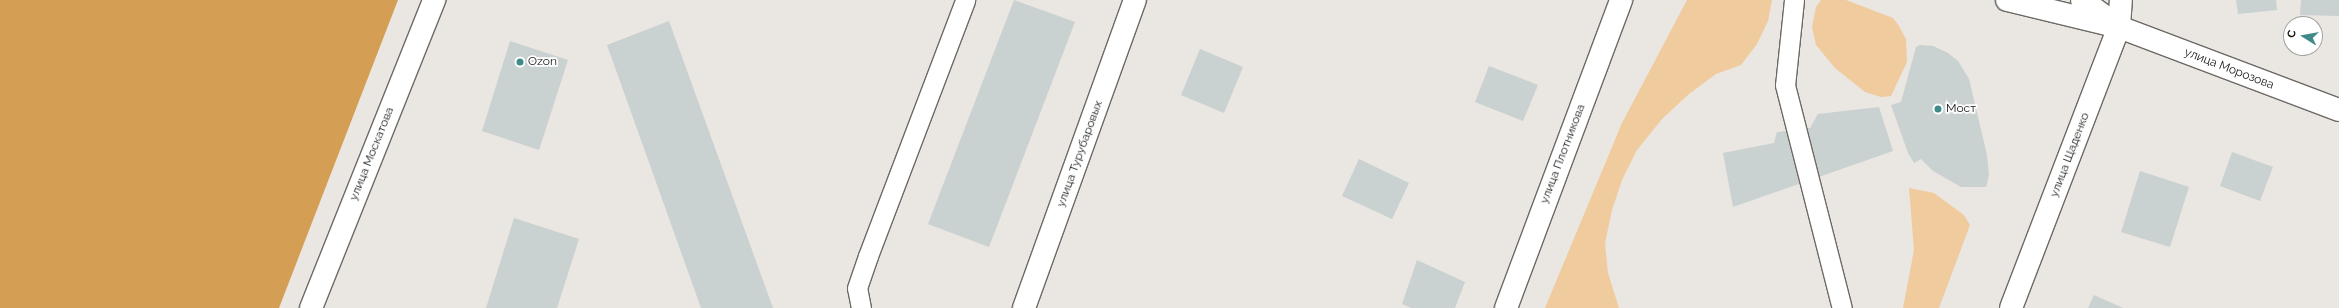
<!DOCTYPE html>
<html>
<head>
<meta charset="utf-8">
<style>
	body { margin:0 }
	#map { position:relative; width:2339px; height:308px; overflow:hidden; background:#eae6e1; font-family:Raleway,sans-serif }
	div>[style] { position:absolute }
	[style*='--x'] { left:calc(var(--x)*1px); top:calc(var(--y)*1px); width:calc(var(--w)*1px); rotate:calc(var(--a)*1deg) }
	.green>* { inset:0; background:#f0cb9e }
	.forest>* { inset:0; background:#d59e55 }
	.building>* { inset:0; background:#c9d1d1 }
	.roads { filter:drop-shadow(1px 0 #6d6965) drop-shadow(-1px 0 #6d6965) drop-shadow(0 1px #6d6965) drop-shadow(0 -1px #6d6965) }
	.lane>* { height:19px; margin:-9.5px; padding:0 9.5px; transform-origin:9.5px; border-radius:9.5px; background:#fff }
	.street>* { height:22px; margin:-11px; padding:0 11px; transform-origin:11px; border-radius:11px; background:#fff }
	.secondary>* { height:22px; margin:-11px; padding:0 11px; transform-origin:11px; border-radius:11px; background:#fff }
	.dots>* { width:11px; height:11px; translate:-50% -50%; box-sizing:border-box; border:2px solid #fff; border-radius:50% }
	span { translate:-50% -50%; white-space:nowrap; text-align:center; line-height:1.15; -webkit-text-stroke:3.5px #fff; paint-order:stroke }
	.poi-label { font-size:12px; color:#191816 }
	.left { translate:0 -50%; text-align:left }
	.street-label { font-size:12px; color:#191816 }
	.north { position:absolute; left:2283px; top:16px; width:40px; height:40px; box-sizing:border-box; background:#fff; border:1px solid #a3a3a2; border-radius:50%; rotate:281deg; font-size:11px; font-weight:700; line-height:16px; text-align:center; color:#191816 }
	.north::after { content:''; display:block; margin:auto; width:14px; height:18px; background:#418a8a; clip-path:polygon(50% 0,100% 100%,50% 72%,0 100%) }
</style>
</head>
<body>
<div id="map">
	<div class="green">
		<div style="clip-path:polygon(1687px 0,1772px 0,1768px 21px,1757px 44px,1741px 65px,1716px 74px,1689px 94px,1662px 119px,1637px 150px,1622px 180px,1612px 210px,1605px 243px,1608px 273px,1619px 308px,1545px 308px,1622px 123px)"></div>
		<div style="clip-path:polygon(1821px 0,1846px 0,1893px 18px,1899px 26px,1906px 39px,1907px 62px,1891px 96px,1881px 97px,1865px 92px,1835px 68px,1816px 45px,1812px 27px,1816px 7px)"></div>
		<div style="clip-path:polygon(1909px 188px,1934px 193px,1964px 215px,1970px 225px,1939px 308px,1903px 308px,1914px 250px)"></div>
	</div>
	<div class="forest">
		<div style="clip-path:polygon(0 0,398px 0,279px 308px,0 308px)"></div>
	</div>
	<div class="building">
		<div style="clip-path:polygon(1014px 0,1075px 22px,989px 247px,928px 224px)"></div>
		<div style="clip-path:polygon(2236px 0,2276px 0,2277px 10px,2238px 14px)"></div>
		<div style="clip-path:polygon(2301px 0,2339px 0,2339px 16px,2300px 15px)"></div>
		<div style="clip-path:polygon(669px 21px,773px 308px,701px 308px,607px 45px)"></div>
		<div style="clip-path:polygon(510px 41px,568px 60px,539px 150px,482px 131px)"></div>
		<div style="clip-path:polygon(1920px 45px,1933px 46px,1948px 53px,1958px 61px,1969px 79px,1987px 155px,1989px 175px,1986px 187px,1961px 187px,1933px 171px,1921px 159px,1914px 163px,1908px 153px,1891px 105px,1901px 102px,1916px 47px)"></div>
		<div style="clip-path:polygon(1200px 49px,1243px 67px,1224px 113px,1181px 95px)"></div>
		<div style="clip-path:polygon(1489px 66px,1538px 85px,1523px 121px,1475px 102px)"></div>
		<div style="clip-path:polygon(1879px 107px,1893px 151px,1733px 207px,1723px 153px,1774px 143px,1777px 132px,1810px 128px,1818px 114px)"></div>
		<div style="clip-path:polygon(2232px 152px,2273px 167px,2260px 201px,2220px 186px)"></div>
		<div style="clip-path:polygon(1359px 159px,1409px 183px,1392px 219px,1342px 196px)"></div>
		<div style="clip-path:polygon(2140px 171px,2189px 187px,2170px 247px,2121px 232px)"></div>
		<div style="clip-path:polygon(514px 218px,579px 239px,557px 308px,486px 308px)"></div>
		<div style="clip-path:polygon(1417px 260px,1465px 282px,1455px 308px,1411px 308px,1402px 304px)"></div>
		<div style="clip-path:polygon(2094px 295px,2123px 308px,2088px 308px)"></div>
	</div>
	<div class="roads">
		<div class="lane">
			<div style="--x:1794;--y:0;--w:85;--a:96"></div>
			<div style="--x:1785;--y:85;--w:230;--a:75.7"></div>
			<div style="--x:861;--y:308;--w:20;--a:-101"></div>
			<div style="--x:857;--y:288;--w:34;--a:-71"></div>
			<div style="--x:868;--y:256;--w:274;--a:-69.2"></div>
		</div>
		<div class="street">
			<div style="--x:311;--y:308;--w:332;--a:-68.2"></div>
			<div style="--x:1024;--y:308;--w:327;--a:-70.2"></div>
			<div style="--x:1506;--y:308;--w:329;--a:-69.5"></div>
		</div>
		<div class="secondary">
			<div style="--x:2007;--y:0;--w:115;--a:13.6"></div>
			<div style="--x:2119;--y:27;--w:235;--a:20.7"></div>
			<div style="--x:2082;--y:0;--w:34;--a:36"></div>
			<div style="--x:2011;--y:308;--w:301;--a:-69"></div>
			<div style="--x:2119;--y:27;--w:27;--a:-86"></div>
		</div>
	</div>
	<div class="dots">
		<div style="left:520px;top:62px;background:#418a8a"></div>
		<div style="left:1938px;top:109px;background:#418a8a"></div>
	</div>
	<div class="poi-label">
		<span class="left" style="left:528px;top:62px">Ozon</span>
		<span class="left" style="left:1946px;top:109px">Мост</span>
	</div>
	<div class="street-label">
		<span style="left:2229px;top:69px;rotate:21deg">улица Морозова</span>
		<span style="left:372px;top:154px;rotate:-68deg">улица Москатова</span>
		<span style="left:1080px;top:154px;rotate:-70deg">улица Турубаровых</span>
		<span style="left:1563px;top:154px;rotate:-69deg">улица Плотникова</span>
		<span style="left:2070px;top:155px;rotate:-69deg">улица Щаденко</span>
	</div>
	<div class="north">С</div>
</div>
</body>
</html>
